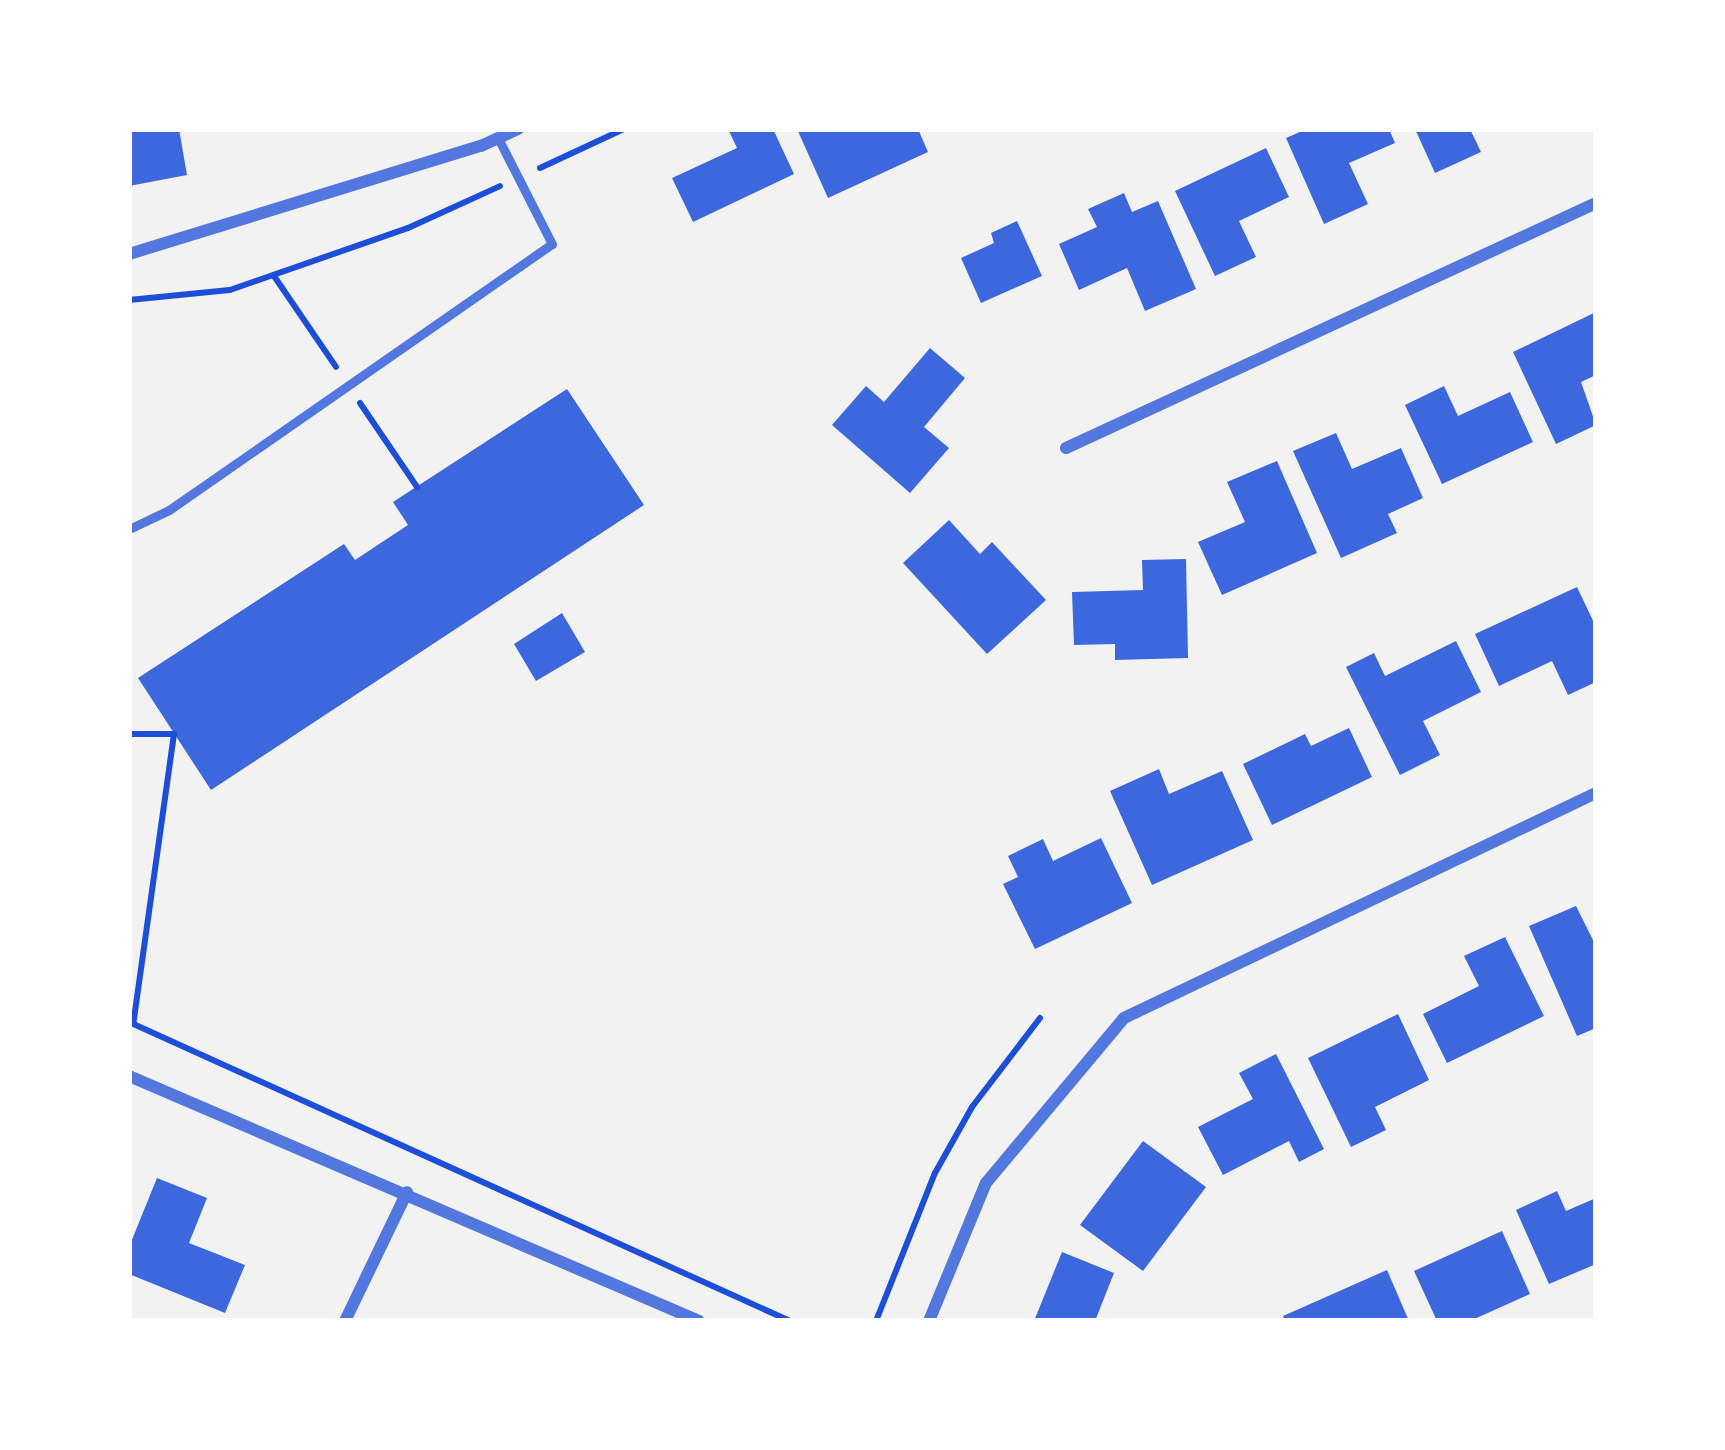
<!DOCTYPE html>
<html>
<head>
<meta charset="utf-8">
<style>
	body { margin:0 }
	#map { position:relative; width:1725px; height:1450px; overflow:hidden; background:#f2f2f2; font-family:"Alegreya Sans",sans-serif }
	div>[style] { position:absolute }
	[style*='--x'] { left:calc(var(--x)*1px); top:calc(var(--y)*1px); width:calc(var(--w)*1px); rotate:calc(var(--a)*1deg) }
	.building>* { inset:0; background:#3d67dc }
	.path>* { height:6px; margin:-3px; padding:0 3px; transform-origin:3px; border-radius:3px; background:#1d4ed8 }
	.service>* { height:9px; margin:-4.5px; padding:0 4.5px; transform-origin:4.5px; border-radius:4.5px; background:#5277de }
	.minor>* { height:12px; margin:-6px; padding:0 6px; transform-origin:6px; border-radius:6px; background:#5277de }
	span { translate:-50% -50%; white-space:nowrap; text-align:center; line-height:1.15; -webkit-text-stroke:10px #fff; paint-order:stroke }
	.frame { position:absolute; inset:0; border:132px solid #fff; pointer-events:none }
</style>
</head>
<body>
<div id="map">
	<div class="building">
		<div style="clip-path:polygon(129px 129px,179px 129px,187px 175px,129px 186px)"></div>
		<div style="clip-path:polygon(733px 129px,773px 129px,794px 174px,693px 222px,672px 178px,737px 148px,729px 131px)"></div>
		<div style="clip-path:polygon(797px 129px,918px 129px,928px 152px,828px 198px)"></div>
		<div style="clip-path:polygon(1307px 129px,1389px 129px,1395px 143px,1349px 163px,1368px 204px,1324px 224px,1286px 138px)"></div>
		<div style="clip-path:polygon(1415px 129px,1470px 129px,1481px 152px,1435px 173px)"></div>
		<div style="clip-path:polygon(1266px 148px,1289px 197px,1239px 221px,1256px 257px,1215px 276px,1175px 191px)"></div>
		<div style="clip-path:polygon(1124px 193px,1132px 212px,1158px 201px,1196px 289px,1145px 311px,1127px 268px,1079px 290px,1059px 244px,1097px 227px,1088px 209px)"></div>
		<div style="clip-path:polygon(1017px 221px,1042px 276px,981px 303px,961px 258px,994px 243px,991px 233px)"></div>
		<div style="clip-path:polygon(1596px 312px,1596px 375px,1581px 382px,1596px 425px,1556px 444px,1513px 352px)"></div>
		<div style="clip-path:polygon(930px 348px,965px 378px,924px 427px,949px 448px,910px 493px,832px 425px,866px 386px,884px 402px)"></div>
		<div style="clip-path:polygon(1444px 386px,1458px 416px,1510px 392px,1533px 442px,1442px 484px,1405px 405px)"></div>
		<div style="clip-path:polygon(567px 389px,644px 505px,211px 790px,138px 678px,344px 544px,355px 560px,408px 525px,393px 502px)"></div>
		<div style="clip-path:polygon(1336px 433px,1352px 469px,1401px 448px,1423px 498px,1388px 514px,1397px 533px,1341px 558px,1293px 451px)"></div>
		<div style="clip-path:polygon(1277px 461px,1317px 553px,1222px 595px,1198px 542px,1245px 522px,1227px 482px)"></div>
		<div style="clip-path:polygon(949px 520px,980px 554px,992px 542px,1046px 600px,987px 654px,903px 563px)"></div>
		<div style="clip-path:polygon(1186px 559px,1188px 658px,1115px 660px,1115px 644px,1074px 645px,1072px 592px,1143px 590px,1142px 560px)"></div>
		<div style="clip-path:polygon(1577px 587px,1596px 627px,1596px 682px,1568px 695px,1552px 661px,1499px 686px,1475px 634px)"></div>
		<div style="clip-path:polygon(562px 613px,585px 652px,536px 681px,514px 644px)"></div>
		<div style="clip-path:polygon(1456px 641px,1481px 692px,1423px 721px,1440px 755px,1400px 775px,1346px 667px,1374px 653px,1385px 676px)"></div>
		<div style="clip-path:polygon(1349px 728px,1372px 777px,1272px 825px,1243px 764px,1305px 734px,1311px 746px)"></div>
		<div style="clip-path:polygon(1159px 769px,1169px 794px,1222px 771px,1253px 840px,1152px 885px,1110px 791px)"></div>
		<div style="clip-path:polygon(1101px 838px,1132px 903px,1035px 949px,1003px 884px,1018px 877px,1008px 856px,1043px 839px,1053px 861px)"></div>
		<div style="clip-path:polygon(1576px 906px,1596px 946px,1596px 1028px,1577px 1036px,1529px 926px)"></div>
		<div style="clip-path:polygon(1505px 937px,1544px 1016px,1447px 1063px,1423px 1014px,1479px 986px,1464px 956px)"></div>
		<div style="clip-path:polygon(1398px 1014px,1429px 1080px,1375px 1107px,1386px 1130px,1351px 1147px,1308px 1058px)"></div>
		<div style="clip-path:polygon(1276px 1054px,1324px 1149px,1299px 1162px,1289px 1141px,1223px 1175px,1198px 1127px,1253px 1099px,1239px 1073px)"></div>
		<div style="clip-path:polygon(1143px 1141px,1206px 1187px,1143px 1271px,1080px 1225px)"></div>
		<div style="clip-path:polygon(157px 1178px,207px 1198px,189px 1243px,245px 1265px,225px 1313px,129px 1274px,129px 1247px)"></div>
		<div style="clip-path:polygon(1557px 1191px,1566px 1211px,1596px 1198px,1596px 1264px,1549px 1284px,1516px 1210px)"></div>
		<div style="clip-path:polygon(1502px 1231px,1530px 1294px,1470px 1321px,1437px 1321px,1414px 1271px)"></div>
		<div style="clip-path:polygon(1062px 1252px,1114px 1273px,1095px 1321px,1034px 1321px)"></div>
		<div style="clip-path:polygon(1387px 1270px,1409px 1321px,1285px 1321px,1283px 1316px)"></div>
	</div>
	<div class="path">
		<div style="--x:540;--y:168;--w:93;--a:-24.9"></div>
		<div style="--x:274;--y:276;--w:110;--a:55.7"></div>
		<div style="--x:129;--y:300;--w:101;--a:-5.7"></div>
		<div style="--x:230;--y:290;--w:188;--a:-19.2"></div>
		<div style="--x:408;--y:228;--w:101;--a:-24.5"></div>
		<div style="--x:360;--y:403;--w:102;--a:55.8"></div>
		<div style="--x:129;--y:734;--w:45;--a:0"></div>
		<div style="--x:174;--y:734;--w:293;--a:98"></div>
		<div style="--x:129;--y:1022;--w:725;--a:24.34"></div>
		<div style="--x:876;--y:1321;--w:159;--a:-68.3"></div>
		<div style="--x:935;--y:1173;--w:76;--a:-60.7"></div>
		<div style="--x:972;--y:1107;--w:112;--a:-52.6"></div>
	</div>
	<div class="service">
		<div style="--x:129;--y:529;--w:44;--a:-25.4"></div>
		<div style="--x:169;--y:510;--w:466;--a:-34.8"></div>
		<div style="--x:552;--y:244;--w:119;--a:-117"></div>
	</div>
	<div class="minor">
		<div style="--x:129;--y:254;--w:368;--a:-17.1"></div>
		<div style="--x:481;--y:146;--w:41;--a:-24.7"></div>
		<div style="--x:1066;--y:448;--w:584;--a:-24.81"></div>
		<div style="--x:129;--y:1076;--w:620;--a:23.26"></div>
		<div style="--x:345;--y:1321;--w:143;--a:-64.3"></div>
		<div style="--x:929;--y:1321;--w:149;--a:-67.6"></div>
		<div style="--x:986;--y:1183;--w:215;--a:-50.1"></div>
		<div style="--x:1124;--y:1018;--w:523;--a:-25.49"></div>
	</div>
	<div class="frame"></div>
</div>
</body>
</html>
